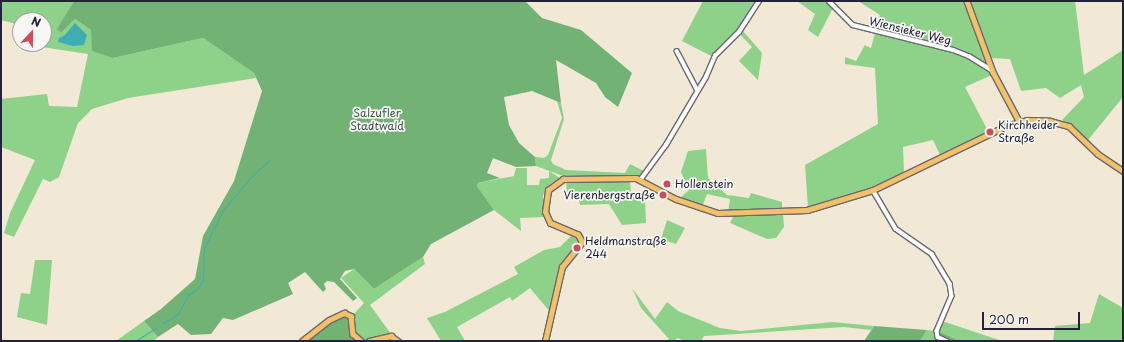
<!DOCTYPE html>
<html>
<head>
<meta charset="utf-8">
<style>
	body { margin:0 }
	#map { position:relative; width:1124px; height:342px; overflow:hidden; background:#f1e9d5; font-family:"Playpen Sans",sans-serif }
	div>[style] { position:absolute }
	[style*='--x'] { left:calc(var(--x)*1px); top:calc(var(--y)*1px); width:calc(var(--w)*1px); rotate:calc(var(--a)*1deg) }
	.green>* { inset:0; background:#8ed189 }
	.forest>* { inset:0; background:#72b375 }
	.water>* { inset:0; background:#3daeb4 }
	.stream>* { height:1px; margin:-0.5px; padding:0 0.5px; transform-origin:0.5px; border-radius:0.5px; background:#3daeb4 }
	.roads { filter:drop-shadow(1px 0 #6a6871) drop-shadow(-1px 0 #6a6871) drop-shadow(0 1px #6a6871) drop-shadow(0 -1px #6a6871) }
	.minor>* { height:3.5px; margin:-1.75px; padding:0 1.75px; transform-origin:1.75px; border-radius:1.75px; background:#fff }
	.major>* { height:4.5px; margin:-2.25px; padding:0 2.25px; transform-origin:2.25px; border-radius:2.25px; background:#f4c16a }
	.dots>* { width:11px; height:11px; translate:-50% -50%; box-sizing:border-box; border:2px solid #f6f6f2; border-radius:50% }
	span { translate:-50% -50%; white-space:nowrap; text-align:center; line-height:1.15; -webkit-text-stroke:3.5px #f6f6f2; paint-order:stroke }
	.street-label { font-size:11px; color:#22223b }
	.park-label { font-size:11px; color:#425752 }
	.poi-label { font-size:11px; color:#22223b }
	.left { translate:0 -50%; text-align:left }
	.right { translate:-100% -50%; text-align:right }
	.frame { position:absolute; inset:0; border:2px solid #22223b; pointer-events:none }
	.north { position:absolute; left:12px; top:12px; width:40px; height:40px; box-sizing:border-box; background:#f6f6f2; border:1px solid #a1a1a9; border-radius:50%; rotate:22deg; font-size:11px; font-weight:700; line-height:16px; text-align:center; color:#22223b }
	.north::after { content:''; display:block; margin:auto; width:14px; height:18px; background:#d1495b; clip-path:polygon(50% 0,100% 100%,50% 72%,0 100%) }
	.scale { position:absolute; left:982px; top:312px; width:98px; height:18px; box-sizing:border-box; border:2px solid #22223b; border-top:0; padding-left:5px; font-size:12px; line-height:14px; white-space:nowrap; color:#22223b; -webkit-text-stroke:3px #f6f6f2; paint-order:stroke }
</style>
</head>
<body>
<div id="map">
	<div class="green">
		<div style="clip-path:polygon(1px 1px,74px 1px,58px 29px,61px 33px,75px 19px,91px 30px,113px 58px,203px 38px,254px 73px,256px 78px,128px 98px,92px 109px,78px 123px,59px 177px,50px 182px,43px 179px,14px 237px,4px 233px,10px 213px,35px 160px,1px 147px,1px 99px,47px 94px,49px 106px,77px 107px,88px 54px,42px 47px,44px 20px,20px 20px,20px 25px,1px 20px)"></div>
		<div style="clip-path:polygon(703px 1px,762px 1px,742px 30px,762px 53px,758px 80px,739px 61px,752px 47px,739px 33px,713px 57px,682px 41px)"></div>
		<div style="clip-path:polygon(797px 1px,827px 1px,833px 8px,818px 37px,808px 30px,815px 14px)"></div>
		<div style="clip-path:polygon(858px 1px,965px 1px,992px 75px,965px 87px,989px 133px,940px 155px,933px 140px,903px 147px,904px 173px,873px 189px,808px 208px,805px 165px,878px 124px,875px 68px,845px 64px,845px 57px,856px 61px,865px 45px,871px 48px,880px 15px)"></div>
		<div style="clip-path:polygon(969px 1px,1075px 1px,1084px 75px,1123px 50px,1123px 97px,1088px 140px,1062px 120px,1084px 97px,1081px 85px,1060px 98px,1046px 88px,1021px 91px,1010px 59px,989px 58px)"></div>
		<div style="clip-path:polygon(557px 101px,561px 103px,564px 119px,551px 160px,553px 164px,566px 170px,625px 173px,630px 164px,644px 171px,639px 177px,563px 176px,536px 166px,535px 157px,544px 158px,548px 155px,562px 118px)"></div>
		<div style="clip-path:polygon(706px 149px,708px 178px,727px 195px,749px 198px,751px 193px,782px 202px,782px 210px,728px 212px,730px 199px,707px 194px,702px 207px,679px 199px,689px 190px,681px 172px,688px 151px)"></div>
		<div style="clip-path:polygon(516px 168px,527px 168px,527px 185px,539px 185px,540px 179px,549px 178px,549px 171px,560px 178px,550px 184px,543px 195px,544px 217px,520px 218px,521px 231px,494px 210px,477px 186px,478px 183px,514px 176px)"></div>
		<div style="clip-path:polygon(630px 179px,631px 194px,645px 199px,646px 223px,622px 225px,609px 204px,580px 205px,578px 196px,567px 196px,566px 180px)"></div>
		<div style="clip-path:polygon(783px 214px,784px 227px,776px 238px,767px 239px,730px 223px,734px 215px)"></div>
		<div style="clip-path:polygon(667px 220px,685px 228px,676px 244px,661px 239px)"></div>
		<div style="clip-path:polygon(573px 234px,577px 236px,580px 244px,561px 267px,551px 313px,530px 288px,512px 301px,510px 297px,457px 327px,465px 341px,441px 341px,427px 318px,445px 312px,518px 274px,514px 267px,544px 250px,560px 247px)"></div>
		<div style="clip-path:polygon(423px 257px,425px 264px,370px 305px,391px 334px,366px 341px,359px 339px,354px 334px,352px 316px,364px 303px,341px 278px,354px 269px,374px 289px)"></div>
		<div style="clip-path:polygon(35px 260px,52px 260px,47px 325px,17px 317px,21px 293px,30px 294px)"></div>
		<div style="clip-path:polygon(632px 288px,655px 319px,667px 302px,678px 311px,720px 328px,741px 331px,832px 322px,874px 326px,871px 330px,844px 327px,704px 336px,701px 341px,686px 341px,677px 338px,675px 341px,666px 341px,669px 339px,641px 308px)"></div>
		<div style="clip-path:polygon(1099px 294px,1123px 308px,1123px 341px,1053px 341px,1055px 326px,1090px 323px)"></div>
		<div style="clip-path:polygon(144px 321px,158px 337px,154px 341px,116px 341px)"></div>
		<div style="clip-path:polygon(942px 321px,1002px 341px,960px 341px,938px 331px)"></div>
		<div style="clip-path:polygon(927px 330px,936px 331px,945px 341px,920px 341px)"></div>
	</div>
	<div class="forest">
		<div style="clip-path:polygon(74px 1px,525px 1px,542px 18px,581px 30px,632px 73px,618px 107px,605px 97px,596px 83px,556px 60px,561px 103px,532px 91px,504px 97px,509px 125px,519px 143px,535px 157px,536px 166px,516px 167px,493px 158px,487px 173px,500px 178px,478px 183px,477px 186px,494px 210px,431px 244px,423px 257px,374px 289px,354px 269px,345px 271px,340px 279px,357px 298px,353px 301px,334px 282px,327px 281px,324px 284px,326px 289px,323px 292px,305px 272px,288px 283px,293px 294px,233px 320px,223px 318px,211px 334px,191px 335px,178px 324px,158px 337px,144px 321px,161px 309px,195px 279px,203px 236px,234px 181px,262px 91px,254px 73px,203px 38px,113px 58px,92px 51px,91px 30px,75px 19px,61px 33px,57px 29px)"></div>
		<div style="clip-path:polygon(344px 314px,350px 318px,352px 334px,358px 341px,303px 341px)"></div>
		<div style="clip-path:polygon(874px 326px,927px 330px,920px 341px,864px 341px)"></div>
		<div style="clip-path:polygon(938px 331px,960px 341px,951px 341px,939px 336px)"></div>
	</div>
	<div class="water">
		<div style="clip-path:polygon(75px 23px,87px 35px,84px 45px,73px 46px,58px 42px,59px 38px,65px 35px)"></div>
	</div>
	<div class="stream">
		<div style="--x:163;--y:323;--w:17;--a:-31"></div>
		<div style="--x:178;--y:314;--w:21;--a:-62"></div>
		<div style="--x:188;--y:295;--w:12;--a:-35"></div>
		<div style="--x:198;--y:288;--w:10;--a:-61"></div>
		<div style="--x:203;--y:279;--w:31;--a:-88"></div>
		<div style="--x:204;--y:248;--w:42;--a:-63.4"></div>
		<div style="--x:223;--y:210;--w:45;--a:-49.5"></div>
		<div style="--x:252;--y:176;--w:25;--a:-42"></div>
		<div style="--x:135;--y:341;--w:26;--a:-32"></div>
	</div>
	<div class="roads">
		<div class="minor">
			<div style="--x:829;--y:1;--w:34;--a:45"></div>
			<div style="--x:853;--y:25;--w:103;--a:14"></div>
			<div style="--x:953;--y:50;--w:17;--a:21"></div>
			<div style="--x:969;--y:56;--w:28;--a:32"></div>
			<div style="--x:677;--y:51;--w:45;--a:62.3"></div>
			<div style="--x:641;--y:179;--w:42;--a:-53.7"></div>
			<div style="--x:666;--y:145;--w:79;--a:-59.5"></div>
			<div style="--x:706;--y:77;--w:23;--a:-67"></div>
			<div style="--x:715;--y:56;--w:34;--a:-45"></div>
			<div style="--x:739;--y:32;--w:37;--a:-57"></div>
			<div style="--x:873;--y:190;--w:45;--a:59.5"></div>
			<div style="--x:896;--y:229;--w:44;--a:34.8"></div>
			<div style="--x:932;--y:254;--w:35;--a:59"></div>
			<div style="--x:950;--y:284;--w:12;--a:81"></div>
			<div style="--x:952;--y:296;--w:38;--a:113"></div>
			<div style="--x:937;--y:331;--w:6;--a:81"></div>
			<div style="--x:938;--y:337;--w:10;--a:24"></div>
		</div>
		<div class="major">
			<div style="--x:967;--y:1;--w:76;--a:69.9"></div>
			<div style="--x:993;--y:72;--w:55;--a:62"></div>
			<div style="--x:302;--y:341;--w:34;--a:-38"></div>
			<div style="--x:329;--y:320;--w:17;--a:-25"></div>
			<div style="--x:344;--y:313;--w:8;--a:23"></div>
			<div style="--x:351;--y:316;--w:18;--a:84"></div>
			<div style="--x:353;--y:334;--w:11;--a:41"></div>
			<div style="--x:369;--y:341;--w:23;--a:-13"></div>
			<div style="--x:391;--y:336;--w:9;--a:36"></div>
			<div style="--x:545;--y:341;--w:76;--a:-77.1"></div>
			<div style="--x:562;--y:267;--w:32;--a:-51"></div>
			<div style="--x:582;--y:242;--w:8;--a:-120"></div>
			<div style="--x:578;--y:235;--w:30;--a:-157"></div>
			<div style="--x:550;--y:223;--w:12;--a:-114"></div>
			<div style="--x:545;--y:212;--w:22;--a:-82"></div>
			<div style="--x:548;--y:190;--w:19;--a:-36"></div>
			<div style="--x:563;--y:179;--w:73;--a:-0.8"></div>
			<div style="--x:636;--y:178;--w:45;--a:27.7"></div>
			<div style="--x:676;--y:199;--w:44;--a:18.4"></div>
			<div style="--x:718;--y:213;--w:89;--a:-1.9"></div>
			<div style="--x:807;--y:210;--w:69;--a:-16.9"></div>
			<div style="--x:873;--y:190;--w:148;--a:-25.7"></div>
			<div style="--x:1006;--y:126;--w:22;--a:-16"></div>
			<div style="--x:1027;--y:120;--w:23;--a:2"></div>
			<div style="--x:1050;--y:121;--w:20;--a:15"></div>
			<div style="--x:1069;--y:126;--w:40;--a:44"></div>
			<div style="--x:1098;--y:154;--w:30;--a:34"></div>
		</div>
	</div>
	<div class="dots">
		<div style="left:990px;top:132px;background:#d1495b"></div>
		<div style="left:667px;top:184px;background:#d1495b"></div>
		<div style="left:663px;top:195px;background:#d1495b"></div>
		<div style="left:577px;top:248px;background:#d1495b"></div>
	</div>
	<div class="street-label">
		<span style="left:910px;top:31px;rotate:14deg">Wiensieker Weg</span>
	</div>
	<div class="park-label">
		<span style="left:377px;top:120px">Salzufler<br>Stadtwald</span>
	</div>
	<div class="poi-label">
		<span class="left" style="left:998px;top:132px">Kirchheider<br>Straße</span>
		<span class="left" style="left:675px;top:184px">Hollenstein</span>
		<span class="right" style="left:655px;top:195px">Vierenbergstraße</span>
		<span class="left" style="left:585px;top:248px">Heldmanstraße<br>244</span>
	</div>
	<div class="frame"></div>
	<div class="north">N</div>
	<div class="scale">200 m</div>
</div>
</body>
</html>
